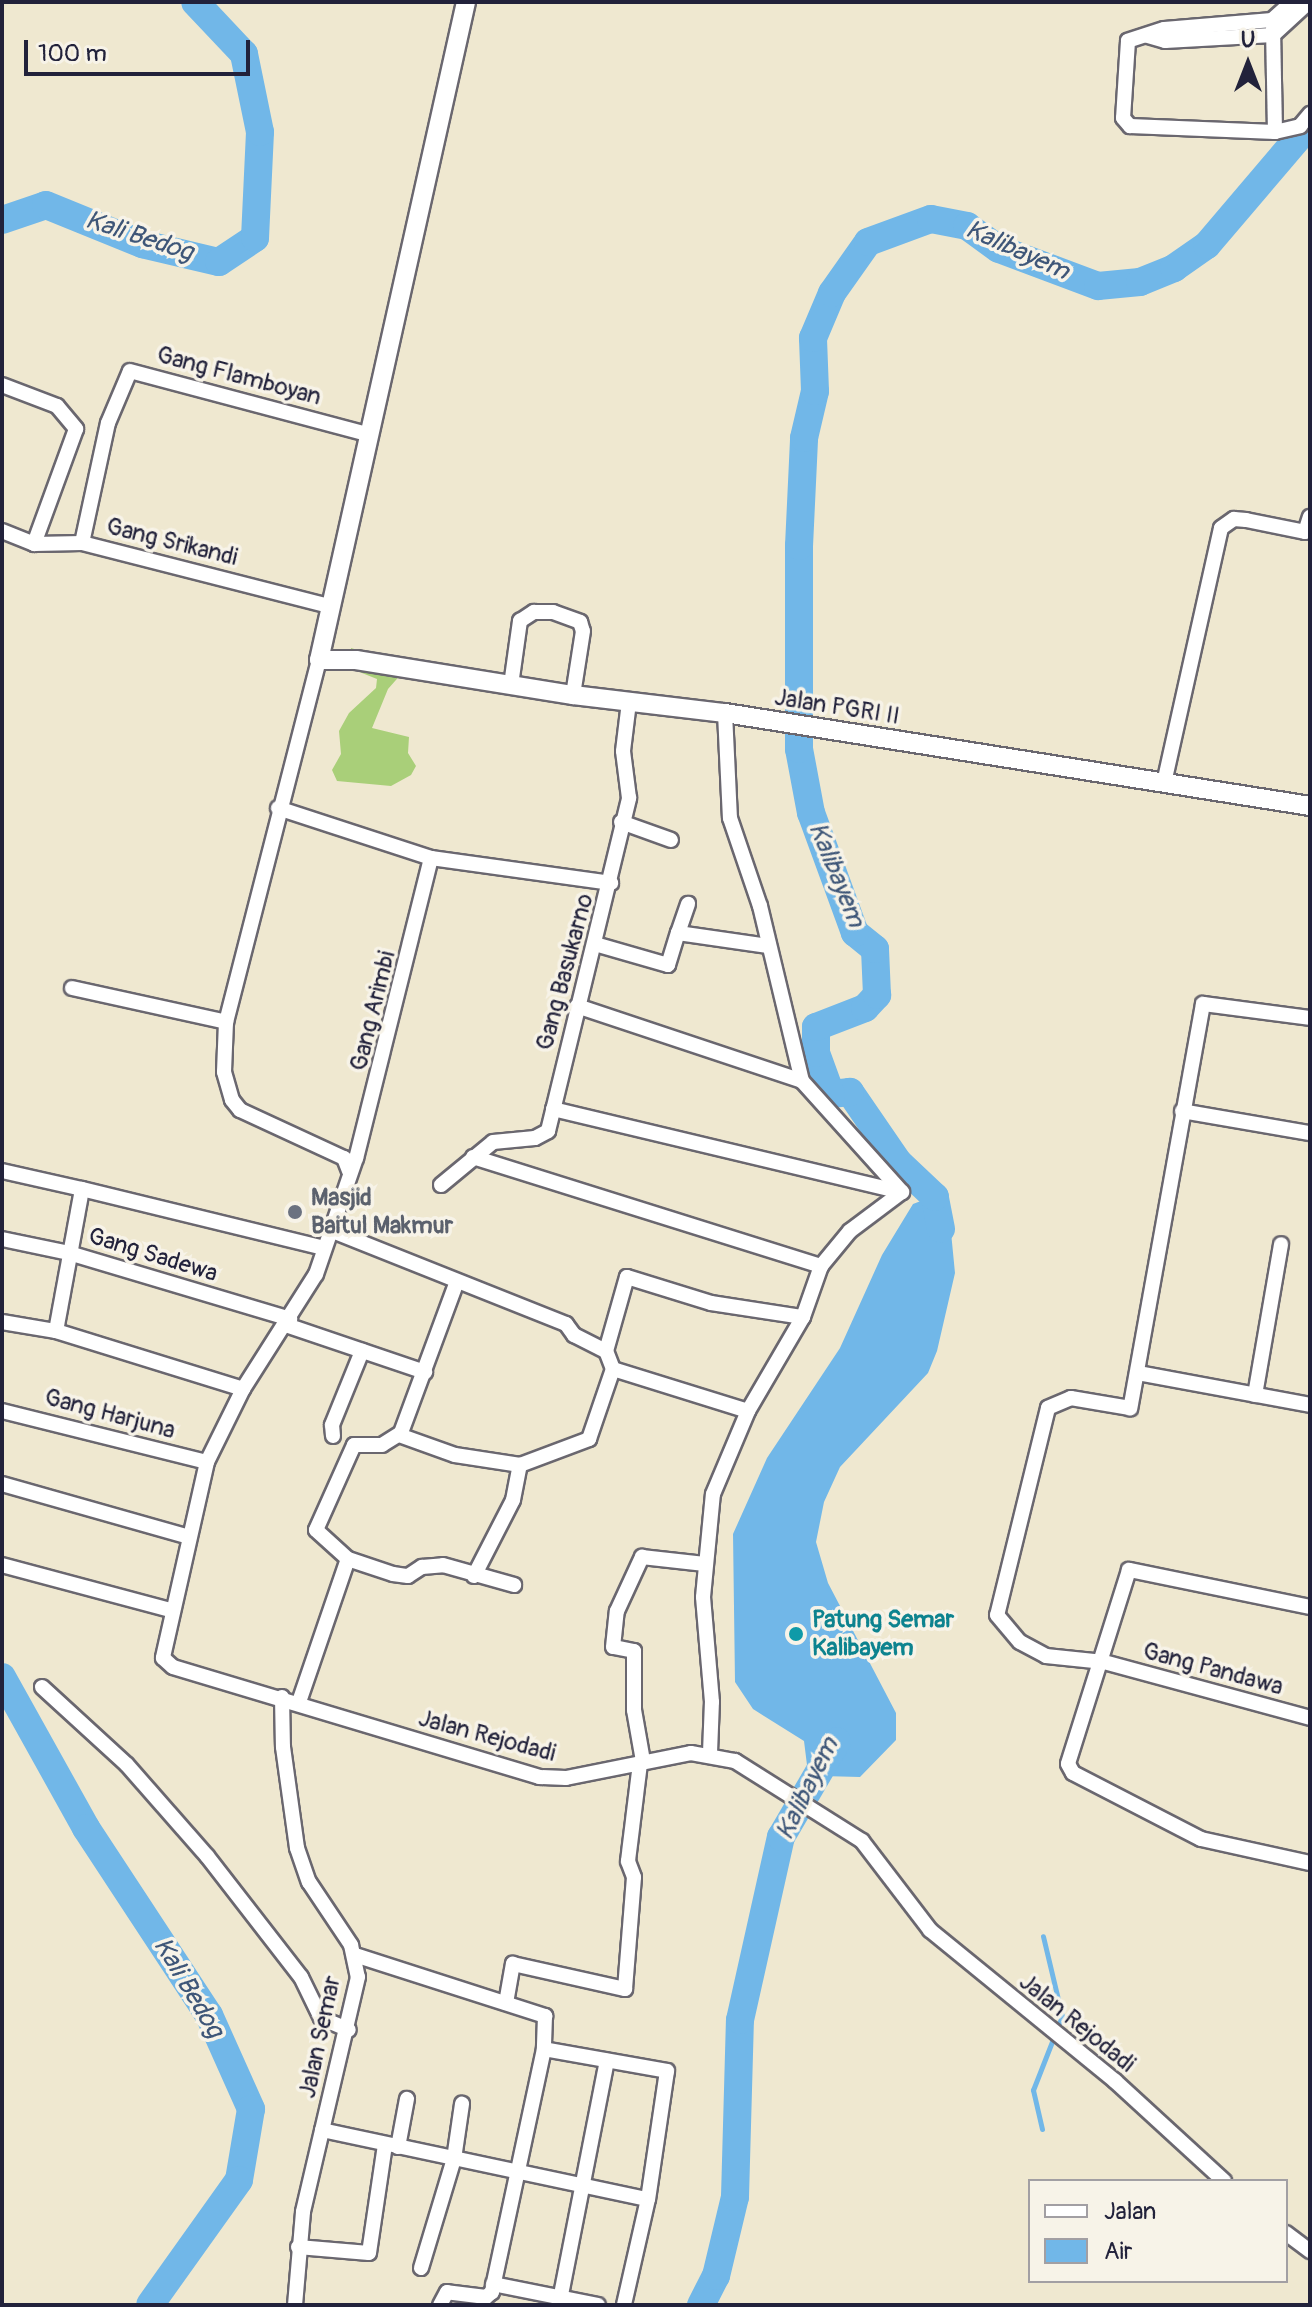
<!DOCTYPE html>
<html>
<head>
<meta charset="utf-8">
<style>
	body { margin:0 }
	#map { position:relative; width:1312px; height:2307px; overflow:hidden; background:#efe8d0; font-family:Pangolin,sans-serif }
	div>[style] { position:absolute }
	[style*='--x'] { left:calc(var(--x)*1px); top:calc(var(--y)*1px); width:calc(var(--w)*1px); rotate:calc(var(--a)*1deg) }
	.green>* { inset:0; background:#a9cf79 }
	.water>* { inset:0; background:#71b7e8 }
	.stream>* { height:5px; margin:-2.5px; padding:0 2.5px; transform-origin:2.5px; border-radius:2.5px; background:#71b7e8 }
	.river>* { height:28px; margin:-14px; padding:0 14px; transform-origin:14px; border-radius:14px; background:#71b7e8 }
	.roads { filter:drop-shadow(2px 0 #6a676f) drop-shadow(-2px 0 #6a676f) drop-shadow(0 2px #6a676f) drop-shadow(0 -2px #6a676f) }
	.minor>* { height:14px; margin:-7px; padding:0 7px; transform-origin:7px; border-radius:7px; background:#fff }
	.tertiary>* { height:18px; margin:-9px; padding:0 9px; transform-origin:9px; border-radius:9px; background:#fff }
	.dots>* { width:22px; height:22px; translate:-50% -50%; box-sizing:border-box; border:4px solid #f7f3e8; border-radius:50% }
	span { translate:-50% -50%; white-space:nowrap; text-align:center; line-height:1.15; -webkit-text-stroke:7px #f7f3e8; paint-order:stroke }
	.street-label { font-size:24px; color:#22223b }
	.worship-label { font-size:24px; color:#5b616d; font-weight:700 }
	.left { translate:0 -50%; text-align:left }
	.culture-label { font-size:24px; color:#0d838f; font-weight:700 }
	.water-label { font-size:26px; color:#3e5678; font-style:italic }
	.frame { position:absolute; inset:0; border:4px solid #22223b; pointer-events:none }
	.legend { position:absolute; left:1028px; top:2179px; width:260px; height:104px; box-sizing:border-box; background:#f7f3e8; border:2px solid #a29fa3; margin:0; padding:10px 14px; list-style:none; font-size:24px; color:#22223b }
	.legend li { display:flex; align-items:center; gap:16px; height:40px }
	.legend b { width:40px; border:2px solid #a29fa3 }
	.north { position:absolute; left:1208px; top:24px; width:80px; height:80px; -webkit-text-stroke:6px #f7f3e8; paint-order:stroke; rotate:0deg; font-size:22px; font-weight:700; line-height:32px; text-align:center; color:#22223b }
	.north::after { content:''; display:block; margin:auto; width:28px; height:36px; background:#22223b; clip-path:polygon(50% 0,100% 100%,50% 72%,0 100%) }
	.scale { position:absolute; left:24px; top:40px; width:226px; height:36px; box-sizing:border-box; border:4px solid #22223b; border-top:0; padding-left:10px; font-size:24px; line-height:28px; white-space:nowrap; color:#22223b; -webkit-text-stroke:6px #f7f3e8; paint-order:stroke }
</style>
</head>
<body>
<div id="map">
	<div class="green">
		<div style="clip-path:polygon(351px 648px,389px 660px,403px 672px,388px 689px,372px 728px,409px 737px,408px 753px,416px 766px,411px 775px,391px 786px,337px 781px,332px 770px,341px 754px,339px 731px,349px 713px,376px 688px,377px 679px,352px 669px)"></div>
	</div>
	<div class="water">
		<div style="clip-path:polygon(947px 1191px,955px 1273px,937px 1351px,928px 1373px,840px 1467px,824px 1502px,816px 1542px,828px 1583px,896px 1713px,896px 1740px,860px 1777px,822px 1776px,807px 1765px,804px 1741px,753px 1709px,735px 1682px,733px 1534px,767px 1458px,840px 1348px,882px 1255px,913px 1204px)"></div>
	</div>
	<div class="stream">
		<div style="--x:1042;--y:2129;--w:40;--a:-103"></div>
		<div style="--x:1033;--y:2090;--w:79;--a:-68.6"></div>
		<div style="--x:1062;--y:2016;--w:82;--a:-103.4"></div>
	</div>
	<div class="river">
		<div style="--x:2;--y:220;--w:46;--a:-18.8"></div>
		<div style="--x:46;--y:205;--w:104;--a:22.1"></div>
		<div style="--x:142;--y:244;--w:79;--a:13.2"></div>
		<div style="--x:219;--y:262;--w:43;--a:-33.7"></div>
		<div style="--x:255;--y:238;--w:106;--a:-87.3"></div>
		<div style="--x:260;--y:132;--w:80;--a:-101.6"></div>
		<div style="--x:244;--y:54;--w:71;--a:-133.3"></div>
		<div style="--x:941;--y:1229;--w:33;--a:-101"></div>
		<div style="--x:935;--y:1197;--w:51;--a:-136.6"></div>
		<div style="--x:898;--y:1162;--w:85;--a:-124.4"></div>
		<div style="--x:850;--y:1092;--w:19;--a:174"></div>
		<div style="--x:831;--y:1094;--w:44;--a:-110.1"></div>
		<div style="--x:816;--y:1053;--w:26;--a:-90"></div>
		<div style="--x:816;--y:1027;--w:53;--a:-21.2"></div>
		<div style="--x:865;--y:1008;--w:18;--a:-47"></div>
		<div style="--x:877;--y:995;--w:46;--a:-92.5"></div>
		<div style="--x:875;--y:949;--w:26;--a:-141"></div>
		<div style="--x:855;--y:933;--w:128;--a:-110.1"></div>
		<div style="--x:811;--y:813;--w:65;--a:-100.6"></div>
		<div style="--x:799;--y:749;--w:203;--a:-90"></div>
		<div style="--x:799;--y:546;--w:108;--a:-87.3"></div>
		<div style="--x:804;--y:438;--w:48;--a:-76.8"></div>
		<div style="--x:815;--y:391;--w:53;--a:-92.2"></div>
		<div style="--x:813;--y:338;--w:49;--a:-67.1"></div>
		<div style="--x:832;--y:293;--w:62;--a:-54.8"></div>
		<div style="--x:868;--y:242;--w:67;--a:-20.1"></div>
		<div style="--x:931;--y:219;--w:37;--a:11"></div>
		<div style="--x:967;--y:226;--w:39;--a:36"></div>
		<div style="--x:999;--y:249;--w:106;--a:20.5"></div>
		<div style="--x:1098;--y:286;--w:42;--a:-5.4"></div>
		<div style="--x:1140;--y:282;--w:37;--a:-22"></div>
		<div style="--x:1174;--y:268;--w:40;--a:-34.9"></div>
		<div style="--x:1207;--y:245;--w:159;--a:-49.6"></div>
		<div style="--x:2;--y:1677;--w:173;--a:60.9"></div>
		<div style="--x:86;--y:1828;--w:224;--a:56.7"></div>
		<div style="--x:209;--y:2015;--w:103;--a:65.9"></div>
		<div style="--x:251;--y:2109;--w:72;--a:99.6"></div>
		<div style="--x:239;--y:2180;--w:153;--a:125.5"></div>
		<div style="--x:701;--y:2305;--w:33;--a:-63"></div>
		<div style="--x:716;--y:2276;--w:81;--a:-76.5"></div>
		<div style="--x:735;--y:2197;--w:177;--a:-88.4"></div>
		<div style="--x:740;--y:2020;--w:188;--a:-77.4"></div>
		<div style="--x:781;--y:1837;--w:111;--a:-59.7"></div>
	</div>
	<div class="roads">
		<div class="minor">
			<div style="--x:1292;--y:2;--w:27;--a:138"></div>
			<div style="--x:1272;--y:20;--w:108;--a:175.2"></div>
			<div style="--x:1164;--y:29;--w:38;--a:162"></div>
			<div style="--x:1128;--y:41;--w:77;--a:93.7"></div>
			<div style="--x:1123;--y:118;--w:11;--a:49"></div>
			<div style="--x:1130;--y:126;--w:145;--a:2.4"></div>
			<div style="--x:1275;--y:132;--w:26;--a:-13"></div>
			<div style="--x:1300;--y:126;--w:16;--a:-50"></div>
			<div style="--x:1273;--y:28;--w:104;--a:88.9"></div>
			<div style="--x:1148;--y:36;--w:18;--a:16"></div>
			<div style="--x:1165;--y:41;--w:108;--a:-3.2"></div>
			<div style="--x:1273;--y:35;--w:49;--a:-42.5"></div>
			<div style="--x:2;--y:385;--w:59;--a:20.9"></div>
			<div style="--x:57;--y:406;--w:30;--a:50"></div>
			<div style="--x:76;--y:429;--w:122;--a:110.1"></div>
			<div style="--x:2;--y:531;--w:35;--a:22"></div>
			<div style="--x:34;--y:544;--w:48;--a:-1.2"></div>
			<div style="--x:82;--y:543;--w:256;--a:14.3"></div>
			<div style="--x:82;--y:543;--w:123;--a:-77.8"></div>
			<div style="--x:108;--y:423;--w:56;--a:-67.1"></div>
			<div style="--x:130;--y:371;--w:248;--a:14.9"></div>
			<div style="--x:319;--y:660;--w:374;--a:104.4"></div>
			<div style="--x:226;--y:1022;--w:50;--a:92.3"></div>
			<div style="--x:224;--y:1072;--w:29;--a:74"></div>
			<div style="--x:232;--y:1100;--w:13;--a:51"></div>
			<div style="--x:240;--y:1110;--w:115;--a:24.8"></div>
			<div style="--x:344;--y:1158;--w:14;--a:69"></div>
			<div style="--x:511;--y:685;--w:65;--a:-82"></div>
			<div style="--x:520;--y:621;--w:17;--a:-33"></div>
			<div style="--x:534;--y:612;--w:19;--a:0"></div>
			<div style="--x:553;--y:612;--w:29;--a:20"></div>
			<div style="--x:580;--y:622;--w:9;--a:72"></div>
			<div style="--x:583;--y:631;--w:65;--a:98.9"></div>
			<div style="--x:725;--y:713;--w:105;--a:87.3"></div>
			<div style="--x:730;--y:818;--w:93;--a:71.2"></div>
			<div style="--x:760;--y:906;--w:180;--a:76.5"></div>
			<div style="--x:802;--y:1081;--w:149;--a:48"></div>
			<div style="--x:1164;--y:783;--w:261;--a:-77.4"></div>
			<div style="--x:1221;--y:528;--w:16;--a:-35"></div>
			<div style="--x:1234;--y:519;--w:12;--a:5"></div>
			<div style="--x:1246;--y:520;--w:60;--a:11.5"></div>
			<div style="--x:1305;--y:532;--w:16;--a:-72"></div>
			<div style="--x:278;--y:808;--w:161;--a:18.1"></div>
			<div style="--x:431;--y:858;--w:182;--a:7.9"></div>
			<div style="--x:621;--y:822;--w:53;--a:19.8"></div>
			<div style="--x:431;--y:858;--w:309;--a:104"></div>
			<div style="--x:356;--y:1158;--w:123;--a:109"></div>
			<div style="--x:316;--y:1274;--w:136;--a:122.4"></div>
			<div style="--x:243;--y:1389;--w:81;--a:116.3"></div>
			<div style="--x:207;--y:1462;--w:201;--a:102.7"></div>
			<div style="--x:163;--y:1658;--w:13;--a:42"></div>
			<div style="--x:173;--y:1667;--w:382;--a:16.7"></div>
			<div style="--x:539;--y:1777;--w:27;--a:2"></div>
			<div style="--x:566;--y:1778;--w:127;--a:-11.3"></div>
			<div style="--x:691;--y:1753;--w:45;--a:10.3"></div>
			<div style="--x:735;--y:1761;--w:150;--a:32.2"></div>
			<div style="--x:862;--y:1841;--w:112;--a:52.6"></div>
			<div style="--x:930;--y:1930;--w:239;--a:39.2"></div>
			<div style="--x:1115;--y:2081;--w:148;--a:42.5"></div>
			<div style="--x:678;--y:933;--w:31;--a:-71"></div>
			<div style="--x:595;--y:944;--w:76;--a:16"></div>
			<div style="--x:668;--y:965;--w:34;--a:-73"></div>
			<div style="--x:678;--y:933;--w:91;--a:8.2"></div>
			<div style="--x:72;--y:988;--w:158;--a:12.4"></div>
			<div style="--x:577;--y:1006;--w:237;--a:18.4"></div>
			<div style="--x:1310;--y:1018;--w:108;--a:-172.5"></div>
			<div style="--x:1203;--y:1004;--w:411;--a:100.2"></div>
			<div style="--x:1130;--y:1408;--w:60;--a:-170.4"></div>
			<div style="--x:1071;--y:1398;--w:25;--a:157"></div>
			<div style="--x:1048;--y:1408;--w:213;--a:103.8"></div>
			<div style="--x:997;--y:1615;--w:35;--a:50"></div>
			<div style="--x:1020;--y:1642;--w:30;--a:28"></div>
			<div style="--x:1046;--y:1656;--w:58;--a:5.9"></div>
			<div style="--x:1104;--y:1662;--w:213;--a:15.2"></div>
			<div style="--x:553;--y:1109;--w:359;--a:13.4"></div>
			<div style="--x:1182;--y:1111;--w:130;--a:9.8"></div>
			<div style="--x:473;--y:1157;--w:365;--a:17.4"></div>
			<div style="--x:2;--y:1171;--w:82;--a:12.7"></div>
			<div style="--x:441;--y:1185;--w:67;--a:-39.6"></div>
			<div style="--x:493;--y:1142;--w:42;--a:-5.4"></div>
			<div style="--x:535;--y:1138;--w:15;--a:-28"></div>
			<div style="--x:548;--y:1131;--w:343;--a:-76.3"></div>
			<div style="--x:629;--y:798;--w:47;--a:-97.3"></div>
			<div style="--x:623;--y:751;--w:49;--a:-83"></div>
			<div style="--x:330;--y:1230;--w:254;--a:21.7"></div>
			<div style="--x:566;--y:1324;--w:14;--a:54"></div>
			<div style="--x:574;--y:1335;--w:36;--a:27"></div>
			<div style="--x:2;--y:1239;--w:68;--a:11.8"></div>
			<div style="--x:69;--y:1253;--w:231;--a:16.6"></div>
			<div style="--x:456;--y:1284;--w:159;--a:110.3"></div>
			<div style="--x:401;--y:1433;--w:22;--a:148"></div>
			<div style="--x:382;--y:1445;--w:28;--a:180"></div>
			<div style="--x:354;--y:1445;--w:93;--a:114.1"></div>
			<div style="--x:316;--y:1530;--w:43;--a:42.2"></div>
			<div style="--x:348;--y:1559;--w:47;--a:18.4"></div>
			<div style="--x:393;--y:1574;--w:15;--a:8"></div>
			<div style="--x:408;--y:1576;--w:17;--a:-33"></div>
			<div style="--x:422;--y:1567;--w:21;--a:-5"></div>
			<div style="--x:443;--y:1565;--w:74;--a:15.7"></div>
			<div style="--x:2;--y:1322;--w:55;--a:9.5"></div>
			<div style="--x:56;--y:1331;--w:196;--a:17.2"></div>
			<div style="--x:286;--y:1325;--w:147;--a:18.7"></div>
			<div style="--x:56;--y:1331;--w:144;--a:-79.6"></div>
			<div style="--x:82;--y:1189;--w:249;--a:13.7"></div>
			<div style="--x:1138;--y:1373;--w:175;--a:10.5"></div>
			<div style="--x:1255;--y:1395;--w:153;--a:-80.2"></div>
			<div style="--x:2;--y:1411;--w:211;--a:14"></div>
			<div style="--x:748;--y:1411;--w:141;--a:-162.7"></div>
			<div style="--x:613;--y:1369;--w:19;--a:-111"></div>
			<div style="--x:606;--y:1351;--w:77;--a:-74.2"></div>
			<div style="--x:627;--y:1277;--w:88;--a:17.2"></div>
			<div style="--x:711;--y:1303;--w:93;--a:8.7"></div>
			<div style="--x:399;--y:1435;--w:59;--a:19.7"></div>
			<div style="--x:455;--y:1455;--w:66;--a:8.7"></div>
			<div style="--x:333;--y:1436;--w:11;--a:-95"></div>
			<div style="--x:332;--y:1425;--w:80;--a:-67.9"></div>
			<div style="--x:2;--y:1484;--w:191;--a:15.8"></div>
			<div style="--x:2;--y:1565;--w:174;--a:15"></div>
			<div style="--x:474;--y:1576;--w:85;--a:-62.8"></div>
			<div style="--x:513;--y:1500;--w:36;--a:-79"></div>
			<div style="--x:520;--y:1465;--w:74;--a:-20.6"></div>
			<div style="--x:589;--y:1439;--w:74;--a:-71.1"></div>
			<div style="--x:1310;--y:1607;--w:185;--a:-168.4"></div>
			<div style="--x:1129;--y:1570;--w:203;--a:107.5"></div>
			<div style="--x:1068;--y:1764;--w:10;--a:61"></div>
			<div style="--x:1073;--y:1773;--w:144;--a:27.3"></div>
			<div style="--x:1201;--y:1839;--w:112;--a:12.4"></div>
			<div style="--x:42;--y:1687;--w:115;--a:42.5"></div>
			<div style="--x:127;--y:1765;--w:121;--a:48.7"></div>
			<div style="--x:207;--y:1856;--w:153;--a:52.2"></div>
			<div style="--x:301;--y:1977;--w:46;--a:64"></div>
			<div style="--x:321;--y:2018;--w:30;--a:23"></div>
			<div style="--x:282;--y:1697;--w:50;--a:88.9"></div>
			<div style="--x:283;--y:1747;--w:102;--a:82.1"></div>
			<div style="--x:297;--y:1848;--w:36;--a:71"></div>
			<div style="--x:309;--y:1882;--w:76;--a:56.3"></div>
			<div style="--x:351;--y:1945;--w:33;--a:78"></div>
			<div style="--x:358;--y:1977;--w:241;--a:103.2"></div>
			<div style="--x:303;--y:2212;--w:93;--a:94.9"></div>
			<div style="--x:299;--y:1702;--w:151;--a:-71.1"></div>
			<div style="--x:710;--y:1753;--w:51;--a:-87.8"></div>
			<div style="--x:712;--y:1702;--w:105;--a:-94.9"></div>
			<div style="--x:703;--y:1597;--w:103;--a:-84.5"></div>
			<div style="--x:713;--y:1494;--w:90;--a:-67.1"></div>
			<div style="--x:748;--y:1411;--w:109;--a:-59.7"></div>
			<div style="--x:803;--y:1317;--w:54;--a:-70.6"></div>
			<div style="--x:821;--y:1266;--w:45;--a:-50.4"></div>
			<div style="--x:850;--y:1231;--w:65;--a:-36.9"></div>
			<div style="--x:643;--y:1761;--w:52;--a:-100"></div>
			<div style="--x:634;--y:1710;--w:59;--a:-90"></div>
			<div style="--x:634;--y:1651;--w:21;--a:-169"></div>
			<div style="--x:613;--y:1647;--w:36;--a:-84"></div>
			<div style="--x:617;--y:1611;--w:60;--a:-65.2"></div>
			<div style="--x:642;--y:1557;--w:63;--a:6.3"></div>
			<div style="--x:355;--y:1955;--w:200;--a:17.8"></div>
			<div style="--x:545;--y:2016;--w:33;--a:92"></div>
			<div style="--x:544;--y:2049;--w:249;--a:102.1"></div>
			<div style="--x:492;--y:2292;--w:8;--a:140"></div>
			<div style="--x:486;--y:2297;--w:39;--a:-173"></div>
			<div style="--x:447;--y:2292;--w:15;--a:118"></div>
			<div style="--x:506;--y:2003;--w:40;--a:-80"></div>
			<div style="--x:513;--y:1964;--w:115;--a:12.6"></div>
			<div style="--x:625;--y:1989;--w:112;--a:-85.4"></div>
			<div style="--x:634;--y:1877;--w:17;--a:-111"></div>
			<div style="--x:628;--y:1861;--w:99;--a:-83"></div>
			<div style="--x:544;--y:2049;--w:125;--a:10.1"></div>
			<div style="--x:667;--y:2071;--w:129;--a:98.4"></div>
			<div style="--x:648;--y:2199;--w:109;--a:102.8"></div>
			<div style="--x:322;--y:2130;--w:333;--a:12"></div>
			<div style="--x:398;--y:2147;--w:49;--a:-79.4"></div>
			<div style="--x:1286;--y:2233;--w:30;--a:37"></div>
			<div style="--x:298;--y:2247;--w:71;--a:4.8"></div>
			<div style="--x:369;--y:2253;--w:110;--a:-81.6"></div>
			<div style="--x:421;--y:2268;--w:114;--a:-73.2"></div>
			<div style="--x:454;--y:2159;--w:56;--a:-81.7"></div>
			<div style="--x:493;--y:2284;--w:107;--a:11.3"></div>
			<div style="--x:559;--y:2305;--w:249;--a:-78.9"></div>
		</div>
		<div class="tertiary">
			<div style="--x:466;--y:2;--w:674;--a:102.59"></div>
			<div style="--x:319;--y:660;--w:37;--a:0"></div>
			<div style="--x:356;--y:660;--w:220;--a:9.2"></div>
			<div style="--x:573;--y:695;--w:153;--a:6.8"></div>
			<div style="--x:725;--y:713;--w:592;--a:9.03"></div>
		</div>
	</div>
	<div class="dots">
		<div style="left:295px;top:1212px;background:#6b7280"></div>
		<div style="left:796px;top:1634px;background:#0f9aa8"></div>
	</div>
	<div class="street-label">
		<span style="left:239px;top:376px;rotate:15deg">Gang Flamboyan</span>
		<span style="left:172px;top:542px;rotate:14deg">Gang Srikandi</span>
		<span style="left:837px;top:707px;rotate:9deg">Jalan PGRI II</span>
		<span style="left:565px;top:972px;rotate:-75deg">Gang Basukarno</span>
		<span style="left:373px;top:1011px;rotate:-76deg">Gang Arimbi</span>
		<span style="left:153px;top:1255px;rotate:17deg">Gang Sadewa</span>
		<span style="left:110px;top:1414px;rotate:15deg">Gang Harjuna</span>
		<span style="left:1213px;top:1669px;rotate:15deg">Gang Pandawa</span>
		<span style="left:487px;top:1736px;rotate:15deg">Jalan Rejodadi</span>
		<span style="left:1077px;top:2023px;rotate:39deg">Jalan Rejodadi</span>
		<span style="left:320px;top:2037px;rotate:-78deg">Jalan Semar</span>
	</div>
	<div class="worship-label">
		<span class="left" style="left:311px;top:1212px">Masjid<br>Baitul Makmur</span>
	</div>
	<div class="culture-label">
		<span class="left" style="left:812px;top:1634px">Patung Semar<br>Kalibayem</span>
	</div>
	<div class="water-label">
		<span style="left:139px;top:237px;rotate:18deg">Kali Bedog</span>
		<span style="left:1017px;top:251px;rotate:24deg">Kalibayem</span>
		<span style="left:836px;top:875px;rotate:68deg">Kalibayem</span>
		<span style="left:808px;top:1789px;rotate:-64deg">Kalibayem</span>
		<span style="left:188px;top:1988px;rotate:59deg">Kali Bedog</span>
	</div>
	<div class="frame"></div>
	<ul class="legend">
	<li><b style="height:10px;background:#fff"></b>Jalan</li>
	<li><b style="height:22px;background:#71b7e8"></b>Air</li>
	</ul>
	<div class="north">U</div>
	<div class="scale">100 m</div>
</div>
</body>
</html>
